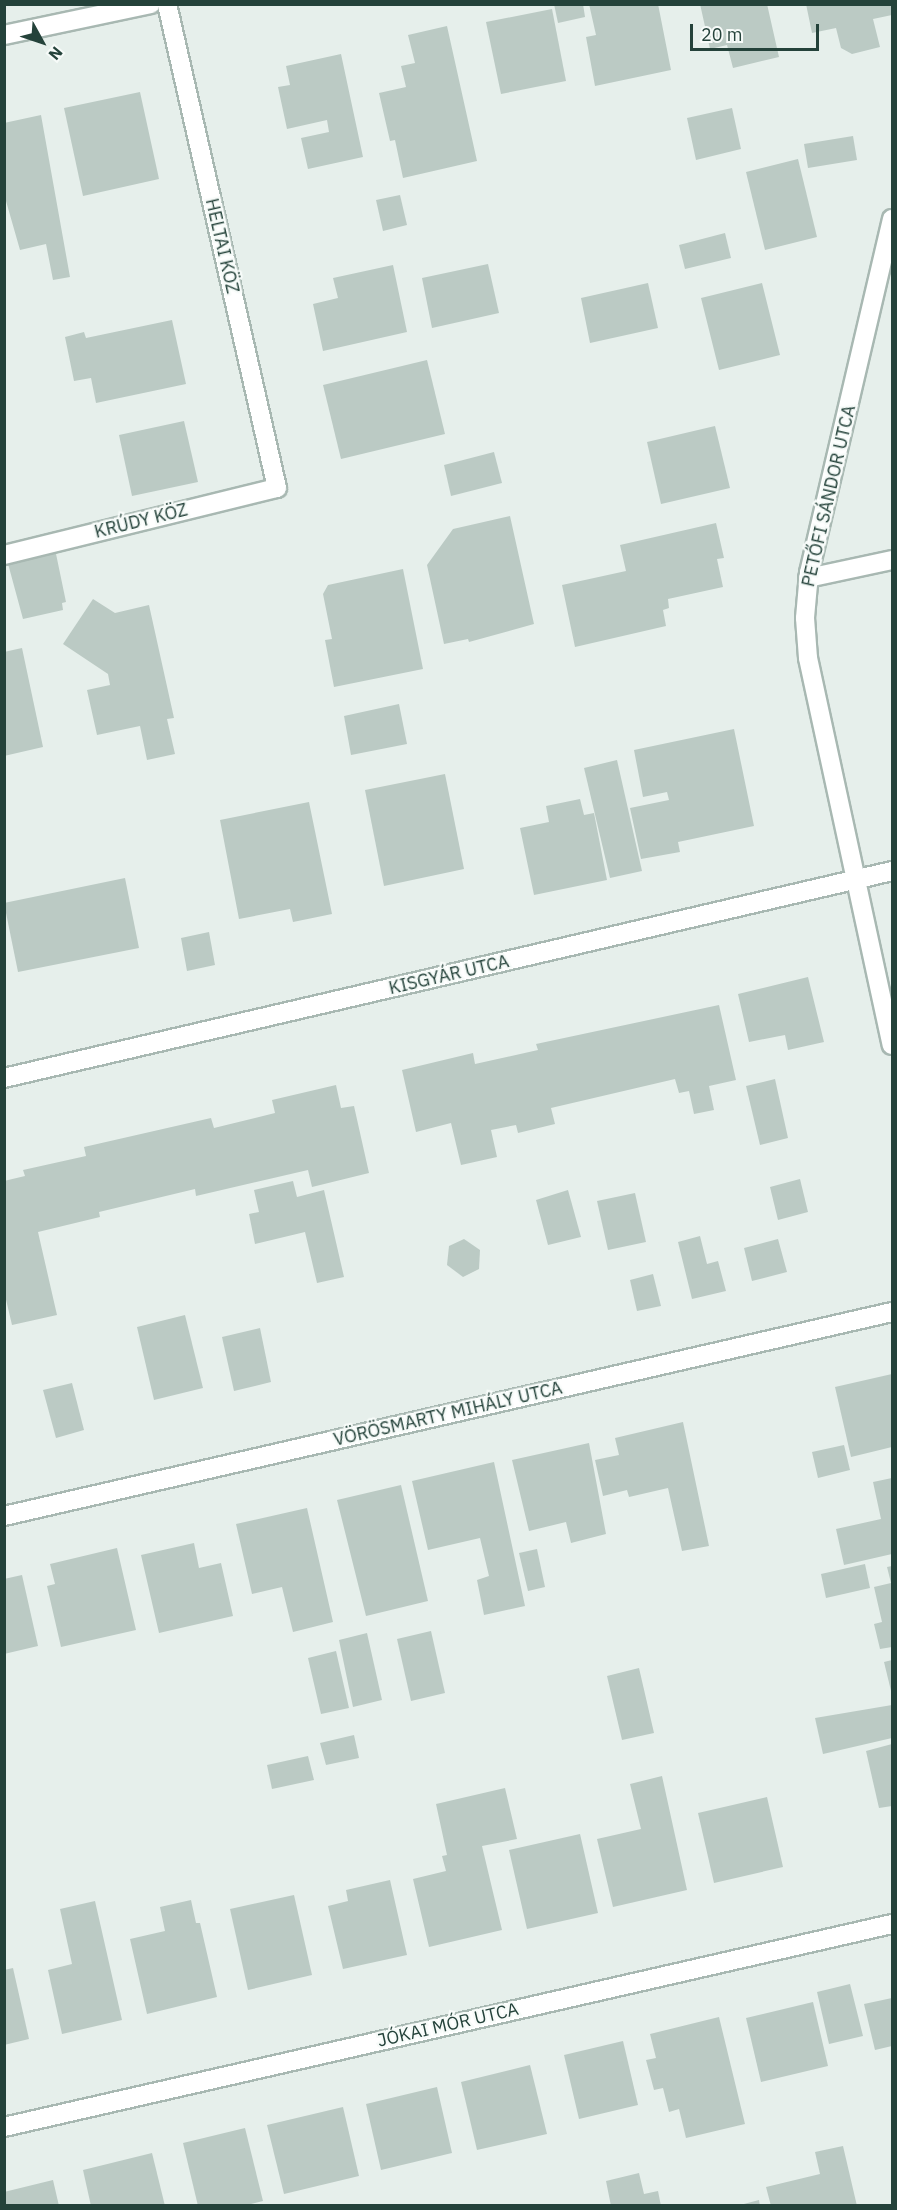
<!DOCTYPE html>
<html>
<head>
<meta charset="utf-8">
<style>
	body { margin:0 }
	#map { position:relative; width:897px; height:2210px; overflow:hidden; background:#e6efeb; font-family:"IBM Plex Sans",sans-serif }
	div>[style] { position:absolute }
	[style*='--x'] { left:calc(var(--x)*1px); top:calc(var(--y)*1px); width:calc(var(--w)*1px); rotate:calc(var(--a)*1deg) }
	.building>* { inset:0; background:#bbcac4 }
	.roads { filter:drop-shadow(2px 0 #a8b8b2) drop-shadow(-2px 0 #a8b8b2) drop-shadow(0 2px #a8b8b2) drop-shadow(0 -2px #a8b8b2) }
	.street>* { height:18px; margin:-9px; padding:0 9px; transform-origin:9px; border-radius:9px; background:#fff }
	span { translate:-50% -50%; white-space:nowrap; text-align:center; line-height:1.15; -webkit-text-stroke:4.5px #f7fbf9; paint-order:stroke }
	.street-label { font-size:18px; color:#24423a }
	.frame { position:absolute; inset:0; border:6px solid #24423a; pointer-events:none }
	.north { position:absolute; left:12px; top:12px; width:60px; height:60px; -webkit-text-stroke:4px #f7fbf9; paint-order:stroke; rotate:130deg; font-size:16px; font-weight:700; line-height:24px; text-align:center; color:#24423a }
	.north::after { content:''; display:block; margin:auto; width:21px; height:27px; background:#24423a; clip-path:polygon(50% 0,100% 100%,50% 72%,0 100%) }
	.scale { position:absolute; left:690px; top:24px; width:129px; height:27px; box-sizing:border-box; border:3px solid #24423a; border-top:0; padding-left:8px; font-size:18px; line-height:21px; white-space:nowrap; color:#24423a; -webkit-text-stroke:4px #f7fbf9; paint-order:stroke }
</style>
</head>
<body>
<div id="map">
	<div class="building">
		<div style="clip-path:polygon(554px 4px,583px 4px,585px 17px,558px 23px)"></div>
		<div style="clip-path:polygon(589px 4px,658px 4px,671px 70px,595px 86px,586px 37px,596px 35px)"></div>
		<div style="clip-path:polygon(700px 4px,767px 4px,779px 57px,733px 68px,727px 45px,710px 49px)"></div>
		<div style="clip-path:polygon(806px 4px,892px 4px,892px 15px,873px 19px,880px 47px,852px 54px,841px 48px,836px 28px,812px 33px)"></div>
		<div style="clip-path:polygon(552px 9px,566px 81px,501px 94px,486px 22px)"></div>
		<div style="clip-path:polygon(447px 26px,477px 161px,403px 178px,395px 140px,390px 141px,379px 93px,406px 87px,401px 66px,415px 63px,408px 35px)"></div>
		<div style="clip-path:polygon(341px 54px,363px 157px,308px 169px,301px 138px,329px 132px,327px 120px,287px 129px,278px 87px,290px 85px,286px 66px)"></div>
		<div style="clip-path:polygon(140px 92px,159px 179px,83px 196px,64px 108px)"></div>
		<div style="clip-path:polygon(732px 108px,741px 149px,696px 160px,687px 118px)"></div>
		<div style="clip-path:polygon(41px 115px,70px 277px,53px 280px,46px 244px,20px 250px,4px 194px,4px 123px)"></div>
		<div style="clip-path:polygon(853px 136px,857px 160px,808px 168px,804px 144px)"></div>
		<div style="clip-path:polygon(798px 159px,817px 237px,765px 250px,746px 172px)"></div>
		<div style="clip-path:polygon(400px 195px,407px 225px,383px 231px,376px 200px)"></div>
		<div style="clip-path:polygon(725px 233px,731px 258px,685px 269px,679px 245px)"></div>
		<div style="clip-path:polygon(488px 264px,499px 313px,432px 328px,422px 278px)"></div>
		<div style="clip-path:polygon(393px 265px,407px 332px,323px 351px,313px 304px,338px 298px,333px 278px)"></div>
		<div style="clip-path:polygon(648px 283px,658px 328px,590px 343px,581px 298px)"></div>
		<div style="clip-path:polygon(762px 283px,780px 355px,719px 370px,701px 298px)"></div>
		<div style="clip-path:polygon(172px 320px,186px 384px,96px 403px,91px 378px,74px 381px,65px 337px,84px 332px,86px 338px)"></div>
		<div style="clip-path:polygon(427px 360px,445px 434px,341px 459px,323px 385px)"></div>
		<div style="clip-path:polygon(184px 421px,198px 482px,132px 496px,119px 435px)"></div>
		<div style="clip-path:polygon(715px 426px,730px 488px,661px 504px,647px 442px)"></div>
		<div style="clip-path:polygon(494px 452px,502px 483px,451px 496px,444px 465px)"></div>
		<div style="clip-path:polygon(510px 516px,534px 624px,469px 642px,468px 639px,444px 644px,427px 565px,453px 529px)"></div>
		<div style="clip-path:polygon(716px 523px,724px 558px,717px 559px,723px 587px,668px 599px,669px 608px,663px 610px,666px 626px,575px 647px,562px 585px,626px 571px,620px 545px)"></div>
		<div style="clip-path:polygon(55px 549px,66px 602px,62px 603px,63px 610px,23px 619px,7px 560px)"></div>
		<div style="clip-path:polygon(403px 569px,423px 669px,334px 687px,325px 640px,332px 639px,323px 594px,328px 585px)"></div>
		<div style="clip-path:polygon(93px 599px,115px 613px,149px 605px,174px 718px,167px 719px,175px 754px,147px 760px,140px 726px,97px 735px,87px 690px,110px 685px,108px 674px,63px 644px)"></div>
		<div style="clip-path:polygon(22px 648px,43px 747px,4px 756px,4px 652px)"></div>
		<div style="clip-path:polygon(399px 704px,407px 744px,351px 755px,344px 716px)"></div>
		<div style="clip-path:polygon(734px 729px,754px 826px,678px 842px,680px 852px,641px 859px,630px 808px,669px 800px,667px 792px,643px 797px,634px 750px)"></div>
		<div style="clip-path:polygon(617px 760px,642px 871px,610px 878px,584px 768px)"></div>
		<div style="clip-path:polygon(445px 774px,464px 869px,384px 886px,365px 790px)"></div>
		<div style="clip-path:polygon(580px 799px,584px 815px,594px 813px,607px 880px,534px 895px,520px 828px,549px 822px,546px 806px)"></div>
		<div style="clip-path:polygon(309px 802px,332px 914px,293px 922px,290px 909px,239px 919px,220px 820px)"></div>
		<div style="clip-path:polygon(125px 878px,139px 948px,18px 972px,4px 903px)"></div>
		<div style="clip-path:polygon(209px 932px,215px 965px,187px 971px,181px 938px)"></div>
		<div style="clip-path:polygon(808px 977px,824px 1042px,788px 1050px,785px 1035px,749px 1042px,738px 994px)"></div>
		<div style="clip-path:polygon(719px 1005px,736px 1080px,709px 1086px,714px 1110px,694px 1114px,689px 1091px,679px 1093px,675px 1079px,551px 1108px,555px 1124px,518px 1133px,516px 1125px,491px 1130px,497px 1157px,461px 1165px,451px 1123px,416px 1132px,402px 1070px,473px 1053px,475px 1064px,538px 1050px,536px 1044px)"></div>
		<div style="clip-path:polygon(775px 1079px,788px 1138px,760px 1145px,746px 1086px)"></div>
		<div style="clip-path:polygon(336px 1085px,341px 1108px,354px 1106px,369px 1173px,312px 1187px,308px 1170px,196px 1196px,195px 1189px,99px 1212px,100px 1217px,38px 1232px,57px 1315px,12px 1325px,4px 1291px,4px 1181px,25px 1176px,23px 1170px,86px 1156px,84px 1147px,211px 1118px,214px 1128px,275px 1113px,272px 1100px)"></div>
		<div style="clip-path:polygon(800px 1179px,808px 1212px,778px 1220px,770px 1187px)"></div>
		<div style="clip-path:polygon(293px 1181px,297px 1197px,324px 1190px,344px 1277px,317px 1283px,305px 1232px,255px 1244px,249px 1214px,259px 1212px,254px 1190px)"></div>
		<div style="clip-path:polygon(568px 1190px,581px 1237px,548px 1245px,536px 1200px)"></div>
		<div style="clip-path:polygon(635px 1193px,646px 1242px,608px 1250px,597px 1201px)"></div>
		<div style="clip-path:polygon(700px 1236px,707px 1264px,718px 1261px,726px 1291px,692px 1299px,678px 1242px)"></div>
		<div style="clip-path:polygon(464px 1239px,480px 1250px,479px 1269px,463px 1277px,447px 1265px,449px 1246px)"></div>
		<div style="clip-path:polygon(778px 1239px,787px 1272px,752px 1281px,744px 1248px)"></div>
		<div style="clip-path:polygon(653px 1274px,661px 1306px,637px 1311px,630px 1280px)"></div>
		<div style="clip-path:polygon(185px 1315px,203px 1388px,154px 1400px,137px 1327px)"></div>
		<div style="clip-path:polygon(260px 1328px,271px 1382px,234px 1391px,222px 1337px)"></div>
		<div style="clip-path:polygon(892px 1374px,892px 1447px,851px 1457px,835px 1387px)"></div>
		<div style="clip-path:polygon(72px 1383px,84px 1430px,56px 1438px,43px 1390px)"></div>
		<div style="clip-path:polygon(683px 1422px,709px 1546px,682px 1551px,668px 1488px,629px 1497px,627px 1490px,603px 1496px,595px 1460px,619px 1455px,615px 1438px)"></div>
		<div style="clip-path:polygon(589px 1443px,606px 1534px,571px 1543px,566px 1522px,529px 1531px,512px 1460px)"></div>
		<div style="clip-path:polygon(844px 1445px,850px 1470px,818px 1478px,812px 1452px)"></div>
		<div style="clip-path:polygon(494px 1462px,525px 1606px,484px 1615px,477px 1580px,489px 1576px,480px 1538px,428px 1550px,412px 1481px)"></div>
		<div style="clip-path:polygon(892px 1478px,892px 1554px,844px 1565px,836px 1529px,881px 1519px,873px 1482px)"></div>
		<div style="clip-path:polygon(401px 1485px,428px 1601px,366px 1616px,337px 1500px)"></div>
		<div style="clip-path:polygon(307px 1508px,333px 1622px,293px 1632px,282px 1587px,252px 1594px,236px 1524px)"></div>
		<div style="clip-path:polygon(194px 1543px,199px 1568px,221px 1563px,233px 1616px,159px 1633px,141px 1555px)"></div>
		<div style="clip-path:polygon(117px 1548px,136px 1630px,61px 1647px,47px 1586px,55px 1584px,50px 1564px)"></div>
		<div style="clip-path:polygon(537px 1549px,545px 1587px,528px 1591px,519px 1553px)"></div>
		<div style="clip-path:polygon(865px 1564px,870px 1588px,826px 1598px,821px 1574px)"></div>
		<div style="clip-path:polygon(892px 1566px,892px 1647px,880px 1649px,874px 1624px,882px 1622px,874px 1587px,891px 1583px,887px 1567px)"></div>
		<div style="clip-path:polygon(22px 1575px,38px 1646px,4px 1654px,4px 1579px)"></div>
		<div style="clip-path:polygon(431px 1631px,445px 1693px,411px 1701px,397px 1639px)"></div>
		<div style="clip-path:polygon(367px 1633px,382px 1700px,353px 1707px,339px 1640px)"></div>
		<div style="clip-path:polygon(336px 1651px,349px 1708px,321px 1714px,308px 1658px)"></div>
		<div style="clip-path:polygon(892px 1660px,892px 1695px,884px 1662px)"></div>
		<div style="clip-path:polygon(639px 1668px,654px 1733px,622px 1740px,607px 1676px)"></div>
		<div style="clip-path:polygon(892px 1705px,892px 1738px,823px 1754px,815px 1718px)"></div>
		<div style="clip-path:polygon(354px 1735px,359px 1758px,326px 1765px,320px 1743px)"></div>
		<div style="clip-path:polygon(892px 1744px,892px 1806px,879px 1808px,866px 1751px)"></div>
		<div style="clip-path:polygon(308px 1756px,314px 1780px,272px 1789px,267px 1765px)"></div>
		<div style="clip-path:polygon(662px 1776px,687px 1890px,613px 1907px,597px 1839px,641px 1829px,630px 1784px)"></div>
		<div style="clip-path:polygon(505px 1788px,517px 1839px,482px 1846px,502px 1930px,429px 1947px,413px 1879px,446px 1871px,442px 1856px,447px 1855px,436px 1804px)"></div>
		<div style="clip-path:polygon(767px 1797px,783px 1867px,714px 1883px,698px 1813px)"></div>
		<div style="clip-path:polygon(580px 1834px,598px 1913px,527px 1929px,509px 1850px)"></div>
		<div style="clip-path:polygon(390px 1880px,407px 1955px,343px 1969px,328px 1906px,348px 1901px,346px 1890px)"></div>
		<div style="clip-path:polygon(294px 1895px,312px 1975px,248px 1990px,230px 1909px)"></div>
		<div style="clip-path:polygon(191px 1900px,196px 1923px,200px 1923px,217px 1997px,147px 2014px,130px 1939px,165px 1931px,160px 1907px)"></div>
		<div style="clip-path:polygon(95px 1901px,122px 2020px,62px 2034px,48px 1970px,72px 1964px,60px 1909px)"></div>
		<div style="clip-path:polygon(13px 1968px,29px 2039px,4px 2045px,4px 1970px)"></div>
		<div style="clip-path:polygon(850px 1984px,863px 2036px,829px 2044px,817px 1992px)"></div>
		<div style="clip-path:polygon(892px 1998px,892px 2046px,875px 2050px,864px 2004px)"></div>
		<div style="clip-path:polygon(813px 2002px,828px 2066px,761px 2082px,746px 2018px)"></div>
		<div style="clip-path:polygon(719px 2017px,745px 2124px,686px 2138px,679px 2109px,669px 2112px,663px 2088px,654px 2090px,646px 2060px,656px 2058px,650px 2034px)"></div>
		<div style="clip-path:polygon(623px 2041px,638px 2105px,579px 2119px,564px 2055px)"></div>
		<div style="clip-path:polygon(530px 2065px,547px 2134px,477px 2150px,461px 2082px)"></div>
		<div style="clip-path:polygon(437px 2087px,452px 2153px,381px 2170px,366px 2104px)"></div>
		<div style="clip-path:polygon(343px 2107px,359px 2176px,284px 2194px,267px 2125px)"></div>
		<div style="clip-path:polygon(245px 2128px,263px 2201px,243px 2206px,198px 2206px,183px 2143px)"></div>
		<div style="clip-path:polygon(843px 2146px,857px 2206px,771px 2206px,766px 2187px,820px 2174px,815px 2152px)"></div>
		<div style="clip-path:polygon(152px 2153px,165px 2206px,91px 2206px,83px 2170px)"></div>
		<div style="clip-path:polygon(639px 2173px,644px 2194px,658px 2191px,661px 2206px,611px 2206px,606px 2181px)"></div>
		<div style="clip-path:polygon(53px 2180px,59px 2206px,4px 2206px,4px 2192px)"></div>
		<div style="clip-path:polygon(759px 2200px,760px 2206px,740px 2206px,740px 2205px)"></div>
	</div>
	<div class="roads">
		<div class="street">
			<div style="--x:4;--y:35;--w:150;--a:-11.9"></div>
			<div style="--x:892;--y:219;--w:364;--a:103.2"></div>
			<div style="--x:809;--y:573;--w:45;--a:95.1"></div>
			<div style="--x:805;--y:618;--w:40;--a:85.7"></div>
			<div style="--x:808;--y:658;--w:396;--a:77.8"></div>
			<div style="--x:4;--y:555;--w:281;--a:-13.8"></div>
			<div style="--x:277;--y:488;--w:496;--a:-102.8"></div>
			<div style="--x:808;--y:578;--w:86;--a:-12.1"></div>
			<div style="--x:4;--y:1078;--w:912;--a:-13.12"></div>
			<div style="--x:4;--y:1516;--w:911;--a:-12.94"></div>
			<div style="--x:4;--y:2127;--w:911;--a:-12.88"></div>
		</div>
	</div>
	<div class="street-label">
		<span style="left:222px;top:246px;rotate:77deg">HELTAI KÖZ</span>
		<span style="left:829px;top:496px;rotate:-77deg">PETŐFI SÁNDOR UTCA</span>
		<span style="left:141px;top:521px;rotate:-14deg">KRÚDY KÖZ</span>
		<span style="left:449px;top:975px;rotate:-13deg">KISGYÁR UTCA</span>
		<span style="left:448px;top:1414px;rotate:-13deg">VÖRÖSMARTY MIHÁLY UTCA</span>
		<span style="left:448px;top:2025px;rotate:-13deg">JÓKAI MÓR UTCA</span>
	</div>
	<div class="frame"></div>
	<div class="north">N</div>
	<div class="scale">20 m</div>
</div>
</body>
</html>
